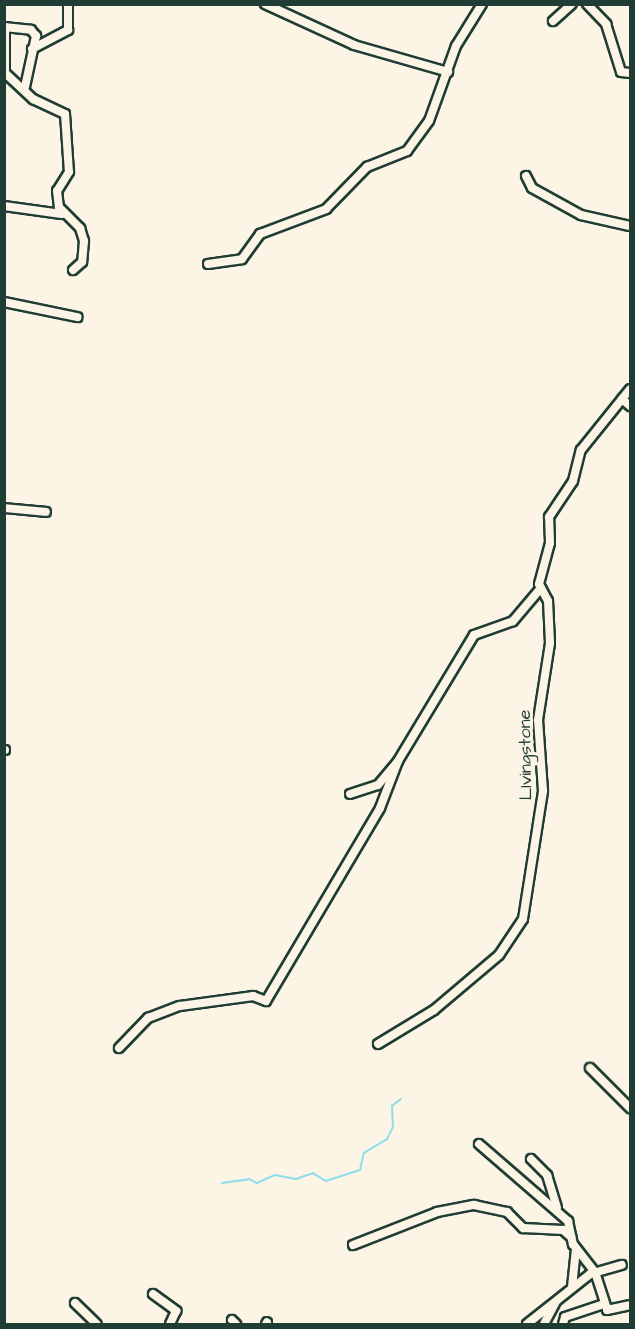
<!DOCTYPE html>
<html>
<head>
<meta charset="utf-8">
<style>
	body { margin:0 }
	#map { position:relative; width:635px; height:1329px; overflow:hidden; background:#fcf5e5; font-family:"Architects Daughter",sans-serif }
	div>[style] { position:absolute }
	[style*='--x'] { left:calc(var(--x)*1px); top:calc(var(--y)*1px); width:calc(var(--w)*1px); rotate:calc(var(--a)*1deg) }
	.stream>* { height:1.5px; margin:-0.75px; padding:0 0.75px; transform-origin:0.75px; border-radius:0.75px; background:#8eddeb }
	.roads { filter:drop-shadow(2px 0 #1f3d34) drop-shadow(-2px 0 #1f3d34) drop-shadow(0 2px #1f3d34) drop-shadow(0 -2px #1f3d34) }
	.minor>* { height:8px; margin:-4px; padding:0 4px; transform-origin:4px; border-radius:4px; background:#fcf5e5 }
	span { translate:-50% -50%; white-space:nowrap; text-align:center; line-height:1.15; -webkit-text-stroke:6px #fcf5e5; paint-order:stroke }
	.street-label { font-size:18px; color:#1f3d34 }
	.frame { position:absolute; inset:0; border:6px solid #1f3d34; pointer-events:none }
</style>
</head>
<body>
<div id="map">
	<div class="stream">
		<div style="--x:222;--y:1183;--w:27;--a:-8"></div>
		<div style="--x:249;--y:1179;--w:9;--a:27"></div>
		<div style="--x:257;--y:1183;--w:20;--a:-24"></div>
		<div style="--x:275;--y:1175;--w:21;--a:11"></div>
		<div style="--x:296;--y:1179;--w:18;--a:-19"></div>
		<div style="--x:313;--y:1173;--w:15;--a:32"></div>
		<div style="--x:326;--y:1181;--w:36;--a:-18"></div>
		<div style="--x:360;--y:1170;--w:17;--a:-77"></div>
		<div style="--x:364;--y:1153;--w:27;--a:-31"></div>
		<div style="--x:387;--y:1139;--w:13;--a:-63"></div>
		<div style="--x:393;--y:1127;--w:21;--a:-93"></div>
		<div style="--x:392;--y:1106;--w:11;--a:-38"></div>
	</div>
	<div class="roads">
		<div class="minor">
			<div style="--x:265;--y:4;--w:98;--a:24.7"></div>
			<div style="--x:354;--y:45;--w:98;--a:16"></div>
			<div style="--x:587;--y:4;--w:28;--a:46"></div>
			<div style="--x:606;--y:24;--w:50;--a:72.6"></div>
			<div style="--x:621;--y:72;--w:9;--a:6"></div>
			<div style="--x:553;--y:21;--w:25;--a:-42"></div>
			<div style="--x:4;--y:27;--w:27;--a:6"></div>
			<div style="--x:31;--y:30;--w:8;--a:50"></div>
			<div style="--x:36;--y:36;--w:52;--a:102.2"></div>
			<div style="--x:5;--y:27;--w:45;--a:90"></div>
			<div style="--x:32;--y:49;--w:41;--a:-27.8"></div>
			<div style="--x:68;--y:30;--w:26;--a:-90"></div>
			<div style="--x:4;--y:72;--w:40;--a:43"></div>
			<div style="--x:33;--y:99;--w:35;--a:25"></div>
			<div style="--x:65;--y:114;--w:58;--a:86.1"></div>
			<div style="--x:69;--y:172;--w:22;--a:122"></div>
			<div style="--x:57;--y:191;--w:16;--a:83"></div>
			<div style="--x:59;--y:207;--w:30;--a:45"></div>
			<div style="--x:80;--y:228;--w:14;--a:73"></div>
			<div style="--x:84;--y:241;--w:21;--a:95"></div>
			<div style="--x:82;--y:262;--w:12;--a:138"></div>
			<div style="--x:526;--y:176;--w:13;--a:63"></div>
			<div style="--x:532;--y:188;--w:56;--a:28.9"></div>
			<div style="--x:581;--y:215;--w:50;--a:12.7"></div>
			<div style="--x:4;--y:206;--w:58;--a:8"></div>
			<div style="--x:208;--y:264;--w:34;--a:-8"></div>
			<div style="--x:242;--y:259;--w:31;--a:-54"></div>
			<div style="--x:260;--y:234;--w:71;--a:-20.7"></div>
			<div style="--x:326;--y:209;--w:59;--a:-45.7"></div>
			<div style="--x:367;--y:167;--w:43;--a:-21.8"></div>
			<div style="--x:407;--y:151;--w:37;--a:-54"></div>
			<div style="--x:429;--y:121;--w:80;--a:-70.2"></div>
			<div style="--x:456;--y:46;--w:49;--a:-58.2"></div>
			<div style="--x:4;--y:302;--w:75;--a:11.6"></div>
			<div style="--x:622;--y:399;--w:11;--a:41"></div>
			<div style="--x:4;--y:508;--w:42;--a:5.4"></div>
			<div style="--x:4;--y:750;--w:1;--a:0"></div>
			<div style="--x:350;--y:794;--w:29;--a:-18"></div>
			<div style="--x:378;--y:785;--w:31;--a:-50"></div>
			<div style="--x:398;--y:761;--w:147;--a:-58.9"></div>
			<div style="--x:474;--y:635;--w:41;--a:-19.7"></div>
			<div style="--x:513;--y:621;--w:43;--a:-49.7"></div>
			<div style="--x:378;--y:1044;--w:66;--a:-31.3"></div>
			<div style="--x:434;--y:1010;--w:85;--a:-40.2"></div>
			<div style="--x:499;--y:955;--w:43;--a:-56.3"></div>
			<div style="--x:523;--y:919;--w:130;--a:-81.1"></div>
			<div style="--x:543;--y:791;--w:71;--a:-94"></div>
			<div style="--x:538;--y:720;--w:78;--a:-81.1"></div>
			<div style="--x:550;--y:643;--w:42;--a:-92.7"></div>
			<div style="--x:548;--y:601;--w:19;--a:-118"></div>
			<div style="--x:539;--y:584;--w:42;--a:-75"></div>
			<div style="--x:550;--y:543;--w:26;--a:-92"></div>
			<div style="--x:549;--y:517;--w:43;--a:-56.3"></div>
			<div style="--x:573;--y:481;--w:32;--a:-76"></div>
			<div style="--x:581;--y:450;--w:78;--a:-51.2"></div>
			<div style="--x:119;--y:1048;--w:42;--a:-46"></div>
			<div style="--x:148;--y:1018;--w:34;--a:-21"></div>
			<div style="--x:180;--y:1006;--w:74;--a:-7.8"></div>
			<div style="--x:253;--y:996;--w:14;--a:21"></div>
			<div style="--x:266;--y:1001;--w:224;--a:-59.4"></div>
			<div style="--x:380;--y:808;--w:50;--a:-69"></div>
			<div style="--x:590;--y:1068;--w:57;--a:45"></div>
			<div style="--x:479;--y:1144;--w:118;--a:40.9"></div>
			<div style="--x:568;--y:1221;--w:24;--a:78"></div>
			<div style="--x:573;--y:1244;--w:36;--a:52"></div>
			<div style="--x:595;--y:1272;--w:40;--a:72"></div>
			<div style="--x:607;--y:1310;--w:24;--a:-12"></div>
			<div style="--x:531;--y:1159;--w:23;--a:45"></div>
			<div style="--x:547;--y:1175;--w:34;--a:73"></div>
			<div style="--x:353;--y:1245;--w:90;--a:-21.4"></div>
			<div style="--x:437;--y:1212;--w:38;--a:-11"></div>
			<div style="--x:474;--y:1205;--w:34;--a:12"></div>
			<div style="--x:507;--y:1212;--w:23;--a:45"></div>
			<div style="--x:523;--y:1228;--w:40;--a:2.9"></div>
			<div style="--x:563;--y:1230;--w:11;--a:41"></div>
			<div style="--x:572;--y:1287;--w:38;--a:-84"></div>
			<div style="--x:153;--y:1294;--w:29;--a:36"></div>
			<div style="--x:176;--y:1311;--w:14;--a:115"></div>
			<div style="--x:75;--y:1303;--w:30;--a:44"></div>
			<div style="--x:232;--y:1320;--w:6;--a:45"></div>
			<div style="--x:266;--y:1324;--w:2;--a:-63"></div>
			<div style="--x:527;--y:1324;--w:80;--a:-38.4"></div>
			<div style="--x:590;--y:1274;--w:33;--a:-16"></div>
			<div style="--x:544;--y:1324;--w:24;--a:-62"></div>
			<div style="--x:563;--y:1324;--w:7;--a:-74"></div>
			<div style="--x:565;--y:1317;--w:41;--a:-18.4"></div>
		</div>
	</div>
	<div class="street-label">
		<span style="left:526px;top:755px;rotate:-91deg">LIvingstone</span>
	</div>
	<div class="frame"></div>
</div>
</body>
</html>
